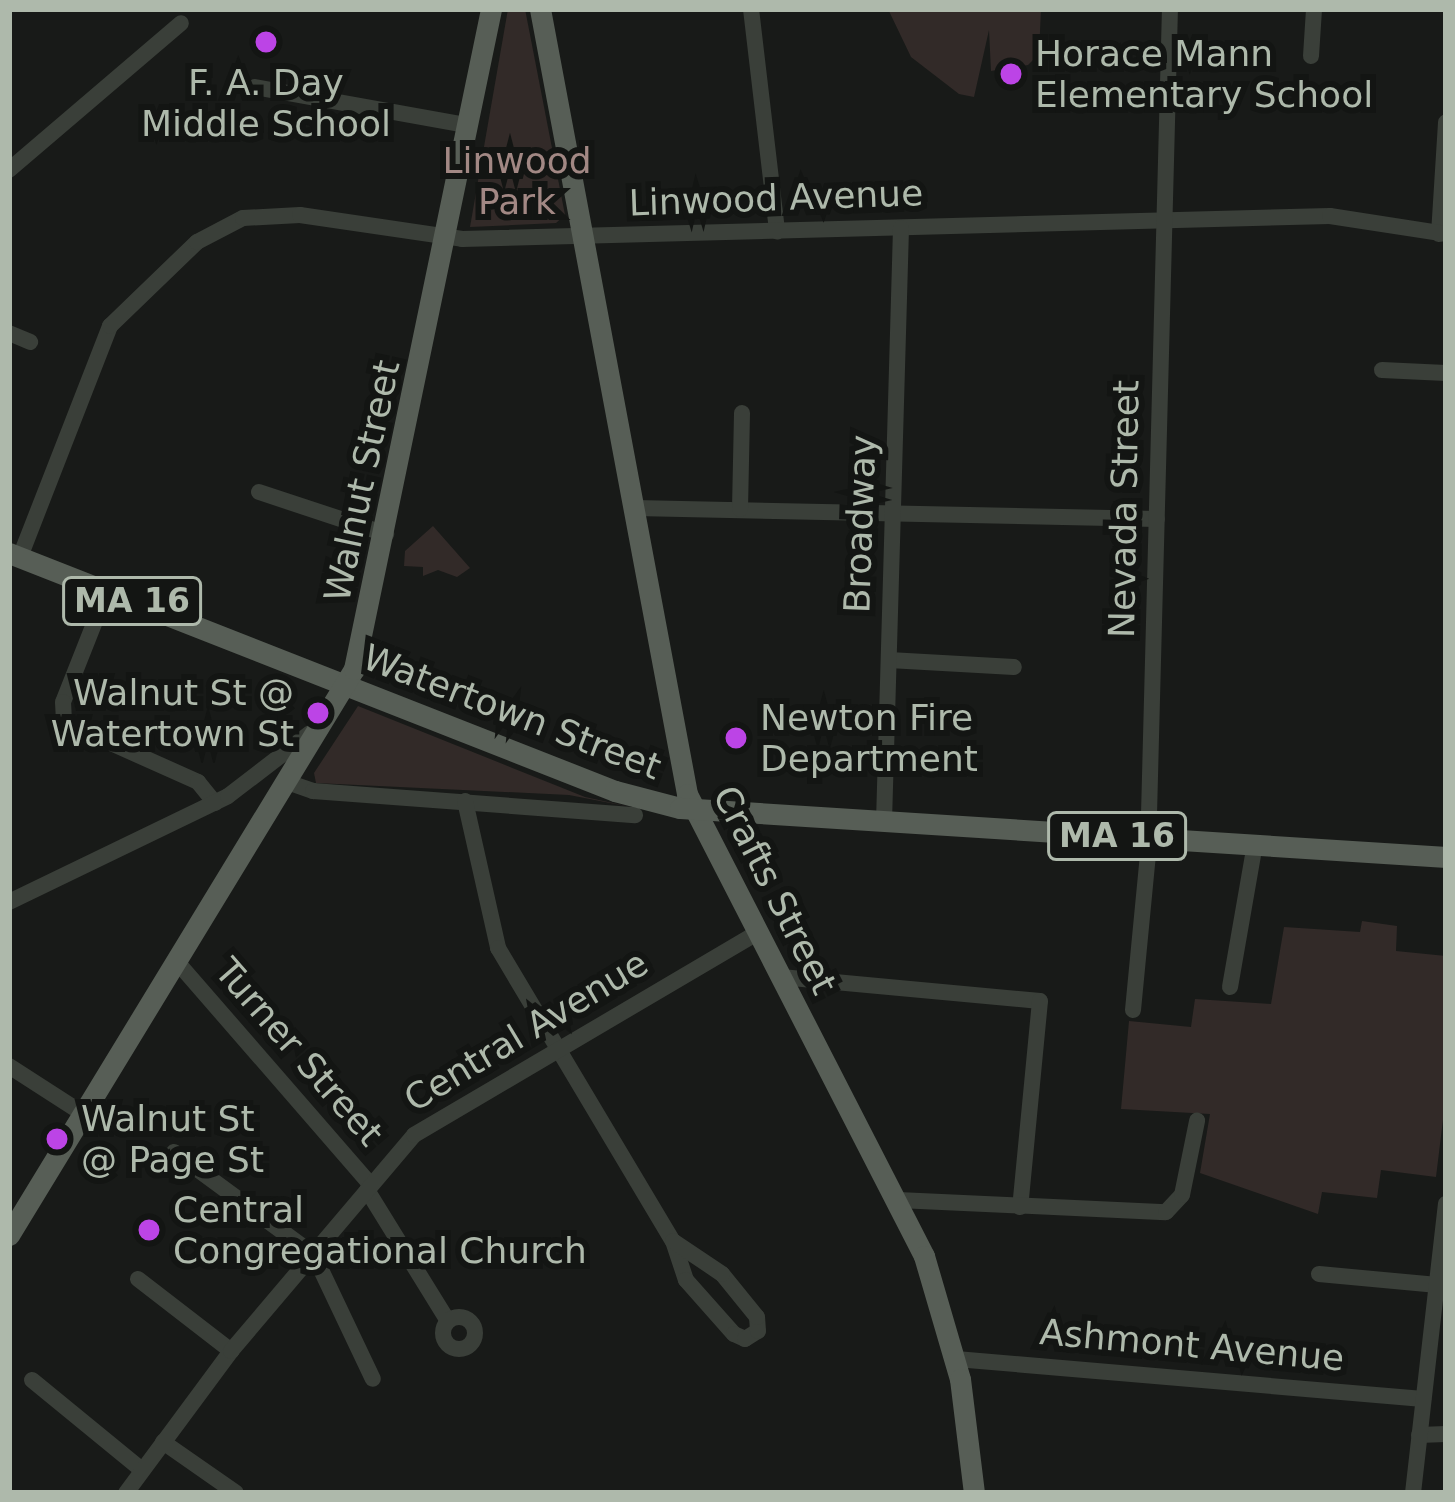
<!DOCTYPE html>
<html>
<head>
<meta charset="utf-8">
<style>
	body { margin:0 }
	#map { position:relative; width:1455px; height:1502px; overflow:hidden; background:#181a18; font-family:"DejaVu Sans",sans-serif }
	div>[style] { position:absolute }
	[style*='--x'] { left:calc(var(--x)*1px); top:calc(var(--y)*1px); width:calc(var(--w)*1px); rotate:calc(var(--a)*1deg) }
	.green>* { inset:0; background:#322a28 }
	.minor>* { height:16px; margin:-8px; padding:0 8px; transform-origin:8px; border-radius:8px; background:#3a3f39 }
	.minor>.ring { margin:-8px; padding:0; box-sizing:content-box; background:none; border:16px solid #3a3f39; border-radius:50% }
	.major>* { height:21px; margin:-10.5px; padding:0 10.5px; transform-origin:10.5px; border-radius:10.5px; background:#575e56 }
	.dots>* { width:33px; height:33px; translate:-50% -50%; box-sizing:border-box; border:6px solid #131513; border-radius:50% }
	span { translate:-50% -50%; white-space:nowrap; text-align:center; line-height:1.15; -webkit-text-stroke:12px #131513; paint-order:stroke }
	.shield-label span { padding:3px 9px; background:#131513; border:3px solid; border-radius:9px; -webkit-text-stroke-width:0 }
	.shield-label { font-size:33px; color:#aeb9ab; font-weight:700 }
	.poi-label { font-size:36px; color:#aeb9ab }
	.left { translate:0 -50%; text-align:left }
	.right { translate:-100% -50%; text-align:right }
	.park-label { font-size:36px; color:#a28884 }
	.street-label { font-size:36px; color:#aeb9ab }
	.frame { position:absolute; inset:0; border:12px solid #aeb9ab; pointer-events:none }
</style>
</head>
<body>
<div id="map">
	<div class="green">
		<div style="clip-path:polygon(508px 9px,525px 9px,565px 215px,556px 223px,470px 227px)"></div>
		<div style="clip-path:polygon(888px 9px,1041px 9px,1039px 54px,1028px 65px,991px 71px,989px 30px,974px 97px,959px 94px,911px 57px)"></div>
		<div style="clip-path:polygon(433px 526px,470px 568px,457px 577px,438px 570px,423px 576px,423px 567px,404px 566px,405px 551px)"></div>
		<div style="clip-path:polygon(358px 706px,585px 797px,631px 807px,569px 795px,316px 783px,314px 773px)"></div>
		<div style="clip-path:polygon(1362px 921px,1397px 926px,1396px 951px,1446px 956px,1446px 1095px,1436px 1177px,1381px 1170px,1377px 1198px,1322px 1192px,1318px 1214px,1200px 1173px,1210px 1114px,1121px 1109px,1129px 1021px,1191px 1027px,1195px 999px,1271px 1004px,1284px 927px,1360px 932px)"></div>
	</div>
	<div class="minor">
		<div style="--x:751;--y:9;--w:224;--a:83.3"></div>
		<div style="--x:1311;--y:56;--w:47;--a:-86.3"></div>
		<div style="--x:255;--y:87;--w:215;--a:10.2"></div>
		<div style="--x:9;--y:170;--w:226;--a:-40.5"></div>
		<div style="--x:1439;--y:234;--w:112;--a:-86.4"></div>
		<div style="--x:9;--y:333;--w:23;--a:23"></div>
		<div style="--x:1382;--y:370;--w:64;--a:2.7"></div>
		<div style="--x:259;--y:492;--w:134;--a:18.3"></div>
		<div style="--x:635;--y:508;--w:522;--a:1.21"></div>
		<div style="--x:740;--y:509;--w:96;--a:-88.8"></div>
		<div style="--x:20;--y:557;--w:248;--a:-68.7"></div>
		<div style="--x:110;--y:326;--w:121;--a:-44"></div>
		<div style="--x:197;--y:242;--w:52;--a:-27.6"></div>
		<div style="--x:243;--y:218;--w:57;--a:-3"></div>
		<div style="--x:300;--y:215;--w:164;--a:8.4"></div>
		<div style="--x:462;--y:239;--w:868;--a:-1.52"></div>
		<div style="--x:1330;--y:216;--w:117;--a:8.8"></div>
		<div style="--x:107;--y:591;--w:119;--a:111.6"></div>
		<div style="--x:63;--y:702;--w:20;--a:87"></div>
		<div style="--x:64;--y:722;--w:147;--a:24.1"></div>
		<div style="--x:198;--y:782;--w:27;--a:51"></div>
		<div style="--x:889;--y:660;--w:125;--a:3.2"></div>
		<div style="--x:287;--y:782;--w:28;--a:19"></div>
		<div style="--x:313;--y:791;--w:323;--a:4.3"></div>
		<div style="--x:465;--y:801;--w:151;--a:77.3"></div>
		<div style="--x:498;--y:948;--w:341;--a:59.2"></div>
		<div style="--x:673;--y:1241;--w:41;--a:71.6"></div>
		<div style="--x:686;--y:1280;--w:72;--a:48.4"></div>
		<div style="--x:734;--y:1334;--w:12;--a:24"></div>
		<div style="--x:745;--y:1339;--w:15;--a:-32"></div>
		<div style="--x:758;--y:1331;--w:14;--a:-94"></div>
		<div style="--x:757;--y:1317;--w:55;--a:-129.1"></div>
		<div style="--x:722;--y:1274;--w:59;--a:-146"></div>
		<div style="--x:884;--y:822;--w:594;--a:-88.36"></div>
		<div style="--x:9;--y:902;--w:243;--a:-25.8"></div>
		<div style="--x:228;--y:796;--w:103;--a:-37.5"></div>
		<div style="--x:178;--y:963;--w:294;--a:49"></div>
		<div style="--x:781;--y:977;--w:260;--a:5.3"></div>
		<div style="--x:1040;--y:1001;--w:207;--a:95.5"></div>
		<div style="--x:1230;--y:987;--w:145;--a:-80.1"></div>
		<div style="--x:1133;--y:1010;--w:158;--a:-84.5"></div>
		<div style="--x:1148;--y:853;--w:844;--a:-88.51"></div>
		<div style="--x:9;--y:1066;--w:90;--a:32.8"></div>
		<div style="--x:174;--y:1152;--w:174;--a:36.3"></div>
		<div style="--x:314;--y:1255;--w:137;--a:64.6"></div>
		<div style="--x:367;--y:1190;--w:154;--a:58.3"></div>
		<div style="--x:898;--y:1200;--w:268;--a:2.6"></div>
		<div style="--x:1166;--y:1212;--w:23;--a:-47"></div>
		<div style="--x:1182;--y:1195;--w:76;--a:-78.5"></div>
		<div style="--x:1319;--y:1274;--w:119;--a:5.3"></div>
		<div style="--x:138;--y:1279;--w:118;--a:37.7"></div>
		<div class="ring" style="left:443px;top:1317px;width:16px;height:16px"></div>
		<div style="--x:956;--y:1359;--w:469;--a:4.9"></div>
		<div style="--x:32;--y:1380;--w:142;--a:39.3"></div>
		<div style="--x:1419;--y:1435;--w:27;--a:-2"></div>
		<div style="--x:163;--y:1442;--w:89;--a:34.9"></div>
		<div style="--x:126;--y:1493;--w:177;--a:-53.5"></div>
		<div style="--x:231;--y:1351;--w:283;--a:-49.7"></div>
		<div style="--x:414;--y:1135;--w:399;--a:-30.5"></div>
		<div style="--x:1413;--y:1493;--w:291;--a:-83.5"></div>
	</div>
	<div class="major">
		<div style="--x:540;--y:9;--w:799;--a:79.39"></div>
		<div style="--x:687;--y:794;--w:519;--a:62.84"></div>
		<div style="--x:924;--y:1256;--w:128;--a:73.7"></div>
		<div style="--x:960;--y:1379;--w:115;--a:83"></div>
		<div style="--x:9;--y:553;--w:651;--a:21.44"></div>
		<div style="--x:615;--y:791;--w:67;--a:14.7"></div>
		<div style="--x:680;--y:808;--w:768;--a:3.66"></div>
		<div style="--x:9;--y:1235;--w:663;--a:-58.64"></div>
		<div style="--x:354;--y:669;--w:674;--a:-78.27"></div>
	</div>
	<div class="dots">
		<div style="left:266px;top:42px;background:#bc44e6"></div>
		<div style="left:1011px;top:74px;background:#bc44e6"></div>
		<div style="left:318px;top:713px;background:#bc44e6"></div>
		<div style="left:736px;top:738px;background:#bc44e6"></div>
		<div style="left:57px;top:1139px;background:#bc44e6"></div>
		<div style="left:149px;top:1230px;background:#bc44e6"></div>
	</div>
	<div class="shield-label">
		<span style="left:132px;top:601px">MA 16</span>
		<span style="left:1117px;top:836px">MA 16</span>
	</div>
	<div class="poi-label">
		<span class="left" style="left:1035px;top:74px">Horace Mann<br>Elementary School</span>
		<span style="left:266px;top:103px">F. A. Day<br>Middle School</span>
		<span class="right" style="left:294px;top:713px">Walnut St @<br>Watertown St</span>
		<span class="left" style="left:760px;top:738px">Newton Fire<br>Department</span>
		<span class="left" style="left:81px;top:1139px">Walnut St<br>@ Page St</span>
		<span class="left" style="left:173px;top:1230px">Central<br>Congregational Church</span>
	</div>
	<div class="park-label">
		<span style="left:517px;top:181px">Linwood<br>Park</span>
	</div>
	<div class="street-label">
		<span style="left:776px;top:198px;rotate:-2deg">Linwood Avenue</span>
		<span style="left:362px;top:481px;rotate:-78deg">Walnut Street</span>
		<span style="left:1124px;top:509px;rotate:-89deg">Nevada Street</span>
		<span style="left:860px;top:524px;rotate:-88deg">Broadway</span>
		<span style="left:512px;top:712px;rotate:21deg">Watertown Street</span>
		<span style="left:775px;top:890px;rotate:63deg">Crafts Street</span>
		<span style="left:526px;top:1031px;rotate:-31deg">Central Avenue</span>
		<span style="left:299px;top:1052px;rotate:49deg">Turner Street</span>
		<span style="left:1192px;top:1345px;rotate:5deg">Ashmont Avenue</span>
	</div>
	<div class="frame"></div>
</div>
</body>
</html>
